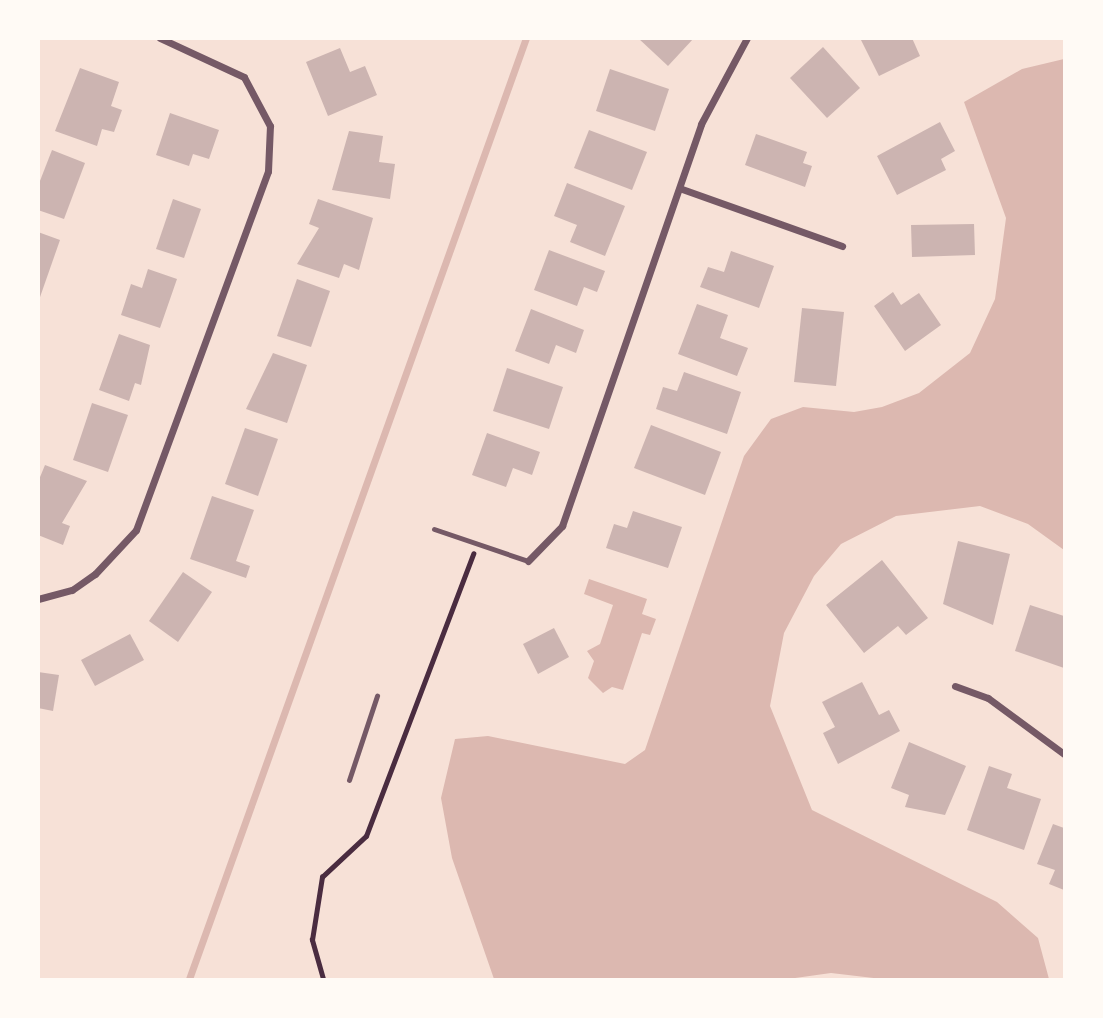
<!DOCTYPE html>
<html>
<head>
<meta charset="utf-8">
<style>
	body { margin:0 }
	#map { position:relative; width:1103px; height:1018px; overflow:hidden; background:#f7e1d7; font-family:"DejaVu Sans",sans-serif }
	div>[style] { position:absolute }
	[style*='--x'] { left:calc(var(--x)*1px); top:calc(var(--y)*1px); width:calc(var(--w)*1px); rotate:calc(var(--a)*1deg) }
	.water>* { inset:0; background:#dcb8b0 }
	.stream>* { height:7px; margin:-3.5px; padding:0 3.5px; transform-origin:3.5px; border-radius:3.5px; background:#dcb8b0 }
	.building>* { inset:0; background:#ccb4b1 }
	.path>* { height:4.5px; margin:-2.25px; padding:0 2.25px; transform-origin:2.25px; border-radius:2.25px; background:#4a2c40 }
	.service>* { height:5px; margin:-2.5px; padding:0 2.5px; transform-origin:2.5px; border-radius:2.5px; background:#755966 }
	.minor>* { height:7px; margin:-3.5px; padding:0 3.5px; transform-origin:3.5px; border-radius:3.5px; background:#755966 }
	span { translate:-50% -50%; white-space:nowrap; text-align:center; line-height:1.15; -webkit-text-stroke:6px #fffaf5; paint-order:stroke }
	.frame { position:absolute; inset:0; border:40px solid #fffaf5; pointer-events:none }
</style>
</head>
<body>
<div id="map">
	<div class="water">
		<div style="clip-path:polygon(1064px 59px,1064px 550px,1028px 524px,980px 506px,896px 516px,841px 544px,814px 576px,784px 633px,770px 706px,812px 810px,997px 902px,1038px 938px,1049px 979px,882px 979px,831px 973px,788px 979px,494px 979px,452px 858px,441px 798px,455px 739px,488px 736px,625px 764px,645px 750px,744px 456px,771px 419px,803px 407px,854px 412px,882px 407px,919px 393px,970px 353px,995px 299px,1006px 218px,964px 102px,1022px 69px)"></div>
		<div style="clip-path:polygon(589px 579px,647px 599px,642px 614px,656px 619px,650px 635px,642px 633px,623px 690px,612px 687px,603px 693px,588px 678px,594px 661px,587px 651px,600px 644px,613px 605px,584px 594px)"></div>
	</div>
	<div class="stream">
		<div style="--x:189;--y:979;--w:1000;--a:-70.3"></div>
	</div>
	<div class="building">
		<div style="clip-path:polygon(638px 38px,694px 38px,668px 66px)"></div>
		<div style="clip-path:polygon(860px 38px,912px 38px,920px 56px,879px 76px)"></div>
		<div style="clip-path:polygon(823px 47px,860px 88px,827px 118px,790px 78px)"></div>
		<div style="clip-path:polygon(340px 48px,350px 72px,365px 66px,377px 95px,328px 116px,306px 62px)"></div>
		<div style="clip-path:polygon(80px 68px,119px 82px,111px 106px,122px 110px,114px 132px,102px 129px,97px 146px,55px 131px)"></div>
		<div style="clip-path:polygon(610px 69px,669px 89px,655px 131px,596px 111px)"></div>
		<div style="clip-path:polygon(170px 113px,219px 130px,209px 159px,193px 154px,189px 166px,156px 155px)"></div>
		<div style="clip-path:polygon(940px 122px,955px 151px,941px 159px,946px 170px,897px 195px,877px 156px)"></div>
		<div style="clip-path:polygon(589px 130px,647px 152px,632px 190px,574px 168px)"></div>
		<div style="clip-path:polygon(349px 131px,383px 136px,379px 162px,395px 164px,390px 199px,332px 190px)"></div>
		<div style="clip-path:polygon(756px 134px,807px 152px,803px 163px,812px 166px,805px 187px,745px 165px)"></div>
		<div style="clip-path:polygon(52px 150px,85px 163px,64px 219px,38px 210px,38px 186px)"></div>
		<div style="clip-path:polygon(567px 183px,625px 206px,605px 256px,570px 242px,577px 225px,554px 216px)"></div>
		<div style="clip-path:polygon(173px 199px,201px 209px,184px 258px,156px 249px)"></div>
		<div style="clip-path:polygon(318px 199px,373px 218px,359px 270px,344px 264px,339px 278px,297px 264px,319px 228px,309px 224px)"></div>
		<div style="clip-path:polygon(974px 224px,975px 255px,912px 257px,911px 225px)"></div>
		<div style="clip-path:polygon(38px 232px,60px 240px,39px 300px,38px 300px)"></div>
		<div style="clip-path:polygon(549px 250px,605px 271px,597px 292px,584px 287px,577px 306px,534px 290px)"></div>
		<div style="clip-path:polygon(731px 251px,774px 266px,759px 308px,700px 287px,708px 267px,724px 272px)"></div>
		<div style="clip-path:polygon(148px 269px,177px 279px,160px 328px,121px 315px,131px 284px,142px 288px)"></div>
		<div style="clip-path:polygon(297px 279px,330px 291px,311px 347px,277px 336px)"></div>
		<div style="clip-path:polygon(893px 292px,901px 305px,919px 293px,941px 325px,905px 351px,874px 306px)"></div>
		<div style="clip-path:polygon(697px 304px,728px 315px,720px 338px,748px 348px,737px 376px,678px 354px)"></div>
		<div style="clip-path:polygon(802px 308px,844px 312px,836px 386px,794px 382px)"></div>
		<div style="clip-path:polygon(531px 309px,584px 330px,576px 353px,556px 345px,549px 364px,515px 351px)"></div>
		<div style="clip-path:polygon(119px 334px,150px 345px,141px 385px,135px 383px,129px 401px,99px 390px)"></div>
		<div style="clip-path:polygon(273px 353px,307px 365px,287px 423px,246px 409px)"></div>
		<div style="clip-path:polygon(507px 368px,563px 387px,549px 429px,493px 411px)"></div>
		<div style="clip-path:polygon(684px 372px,741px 392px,727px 434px,656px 409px,663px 387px,677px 391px)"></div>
		<div style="clip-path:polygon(92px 403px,128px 415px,108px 472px,73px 460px)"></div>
		<div style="clip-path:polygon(651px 425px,721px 452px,705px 495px,634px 468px)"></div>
		<div style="clip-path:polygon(245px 428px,278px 439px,258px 496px,225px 484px)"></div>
		<div style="clip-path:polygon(487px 433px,540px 452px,532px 475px,513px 468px,506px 487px,472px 475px)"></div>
		<div style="clip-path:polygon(45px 465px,87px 481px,62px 523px,70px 526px,63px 545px,38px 535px,38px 482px)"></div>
		<div style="clip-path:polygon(212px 496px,254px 510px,236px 561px,250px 566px,246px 578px,190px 559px)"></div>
		<div style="clip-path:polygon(633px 511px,682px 527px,668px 568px,606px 548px,614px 524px,627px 528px)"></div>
		<div style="clip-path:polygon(958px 541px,1010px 554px,993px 625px,943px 604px)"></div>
		<div style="clip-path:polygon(882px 560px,928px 618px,906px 635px,898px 626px,864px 653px,826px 605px)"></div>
		<div style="clip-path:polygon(183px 572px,212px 592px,178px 642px,149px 621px)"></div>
		<div style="clip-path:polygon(1030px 605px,1064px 616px,1064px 668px,1015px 651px)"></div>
		<div style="clip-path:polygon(554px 628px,569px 657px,538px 674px,523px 644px)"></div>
		<div style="clip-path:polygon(130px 634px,144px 660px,95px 686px,81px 660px)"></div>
		<div style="clip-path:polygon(38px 672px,59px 675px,53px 711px,38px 708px)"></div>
		<div style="clip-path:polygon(862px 682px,879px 715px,889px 710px,900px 731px,838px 764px,823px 733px,835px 727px,822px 702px)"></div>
		<div style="clip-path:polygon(909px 742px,966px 766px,945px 815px,905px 807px,909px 795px,891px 788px)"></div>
		<div style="clip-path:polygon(989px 766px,1012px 774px,1007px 788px,1041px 799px,1024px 850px,967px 830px)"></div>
		<div style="clip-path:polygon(1053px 824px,1064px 828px,1064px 890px,1049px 884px,1055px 870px,1037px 864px)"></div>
	</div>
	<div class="path">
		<div style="--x:323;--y:979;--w:41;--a:-105.8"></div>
		<div style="--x:312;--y:940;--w:64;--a:-81"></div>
		<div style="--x:322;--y:877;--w:60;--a:-43"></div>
		<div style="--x:366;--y:836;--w:302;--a:-69.2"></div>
	</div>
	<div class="service">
		<div style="--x:434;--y:529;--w:99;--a:18.8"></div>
		<div style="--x:349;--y:780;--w:89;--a:-71.6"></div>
	</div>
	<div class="minor">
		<div style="--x:682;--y:189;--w:170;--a:19.6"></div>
		<div style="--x:528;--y:561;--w:49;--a:-45.8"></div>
		<div style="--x:562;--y:526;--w:425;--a:-70.9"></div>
		<div style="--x:701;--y:124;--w:98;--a:-61.9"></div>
		<div style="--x:38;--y:599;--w:35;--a:-15"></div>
		<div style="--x:72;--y:590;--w:28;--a:-35"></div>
		<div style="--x:95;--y:574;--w:60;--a:-47"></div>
		<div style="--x:136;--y:530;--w:382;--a:-69.8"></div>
		<div style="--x:268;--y:171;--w:45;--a:-87.5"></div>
		<div style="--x:270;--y:126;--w:55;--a:-118"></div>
		<div style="--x:244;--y:77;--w:93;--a:-155.1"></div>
		<div style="--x:955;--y:686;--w:35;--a:20"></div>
		<div style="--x:988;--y:698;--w:94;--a:36.4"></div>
	</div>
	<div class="frame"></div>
</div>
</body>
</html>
